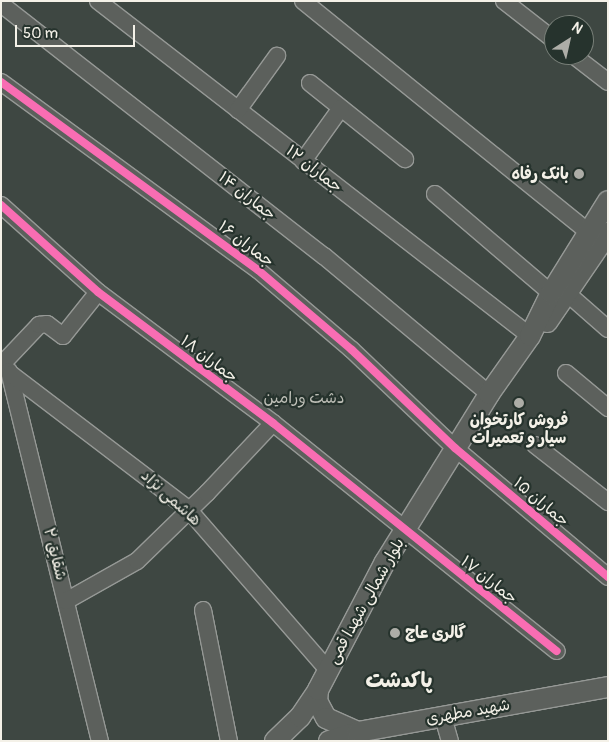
<!DOCTYPE html>
<html>
<head>
<meta charset="utf-8">
<style>
	body { margin:0 }
	#map { position:relative; width:609px; height:742px; overflow:hidden; background:#29302d; font-family:Pangolin,"Playpen Sans Arabic",sans-serif }
	div>[style] { position:absolute }
	[style*='--x'] { left:calc(var(--x)*1px); top:calc(var(--y)*1px); width:calc(var(--w)*1px); rotate:calc(var(--a)*1deg) }
	.green>* { inset:0; background:#3e4742 }
	.roads { filter:drop-shadow(1px 0 #969996) drop-shadow(-1px 0 #969996) drop-shadow(0 1px #969996) drop-shadow(0 -1px #969996) }
	.minor>* { height:16px; margin:-8px; padding:0 8px; transform-origin:8px; border-radius:8px; background:#5c605c }
	.major>* { height:20px; margin:-10px; padding:0 10px; transform-origin:10px; border-radius:10px; background:#5c605c }
	.cycleway>* { height:8px; margin:-4px; padding:0 4px; transform-origin:4px; border-radius:4px; background:#f96db3 }
	.dots>* { width:14px; height:14px; translate:-50% -50%; box-sizing:border-box; border:2px solid #26332d; border-radius:50% }
	span { translate:-50% -50%; white-space:nowrap; text-align:center; line-height:1.15; -webkit-text-stroke:4.5px #26332d; paint-order:stroke }
	.street-label { font-size:16px; color:#f4f1e8 }
	.poi-label { font-size:16px; color:#f4f1e8; font-weight:700 }
	.right { translate:-100% -50%; text-align:right }
	.left { translate:0 -50%; text-align:left }
	.park-label { font-size:16px; color:#bebfb7 }
	.district-label { font-size:21px; color:#f4f1e8; font-weight:700 }
	.frame { position:absolute; inset:0; border:2px solid #f4f1e8; pointer-events:none }
	.north { position:absolute; left:544px; top:15px; width:50px; height:50px; box-sizing:border-box; background:#26332d; border:1px solid #787f78; border-radius:50%; rotate:35deg; font-size:14px; font-weight:700; line-height:20px; text-align:center; color:#f4f1e8 }
	.north::after { content:''; display:block; margin:auto; width:18px; height:22px; background:#adada7; clip-path:polygon(50% 0,100% 100%,50% 72%,0 100%) }
	.scale { position:absolute; left:15px; top:25px; width:120px; height:22px; box-sizing:border-box; border:2px solid #f4f1e8; border-top:0; padding-left:6px; font-size:15px; line-height:18px; white-space:nowrap; color:#f4f1e8; -webkit-text-stroke:4px #26332d; paint-order:stroke }
</style>
</head>
<body>
<div id="map">
	<div class="green">
		<div style="clip-path:polygon(evenodd,1px 1px,608px 1px,608px 741px,1px 741px,1px 1px,554px 25px,584px 25px,584px 55px,554px 55px,554px 25px)"></div>
	</div>
	<div class="roads">
		<div class="minor">
			<div style="--x:98;--y:1;--w:547;--a:37.79"></div>
			<div style="--x:303;--y:1;--w:368;--a:39"></div>
			<div style="--x:504;--y:1;--w:63;--a:38"></div>
			<div style="--x:1;--y:4;--w:410;--a:38"></div>
			<div style="--x:324;--y:256;--w:215;--a:39.9"></div>
			<div style="--x:573;--y:55;--w:44;--a:37.6"></div>
			<div style="--x:1;--y:82;--w:318;--a:36.2"></div>
			<div style="--x:258;--y:270;--w:123;--a:40.4"></div>
			<div style="--x:352;--y:350;--w:142;--a:43.6"></div>
			<div style="--x:455;--y:448;--w:200;--a:40.1"></div>
			<div style="--x:310;--y:83;--w:122;--a:38.7"></div>
			<div style="--x:238;--y:110;--w:67;--a:-54.2"></div>
			<div style="--x:303;--y:161;--w:65;--a:-54.4"></div>
			<div style="--x:435;--y:194;--w:153;--a:40.5"></div>
			<div style="--x:1;--y:205;--w:130;--a:41.9"></div>
			<div style="--x:98;--y:292;--w:219;--a:36.8"></div>
			<div style="--x:273;--y:423;--w:364;--a:38.8"></div>
			<div style="--x:568;--y:294;--w:53;--a:41.2"></div>
			<div style="--x:5;--y:361;--w:50;--a:-46.6"></div>
			<div style="--x:39;--y:325;--w:8;--a:-7"></div>
			<div style="--x:47;--y:324;--w:20;--a:37"></div>
			<div style="--x:63;--y:336;--w:56;--a:-51.5"></div>
			<div style="--x:9;--y:371;--w:381;--a:76.2"></div>
			<div style="--x:566;--y:373;--w:55;--a:39.8"></div>
			<div style="--x:11;--y:374;--w:223;--a:37.3"></div>
			<div style="--x:188;--y:509;--w:213;--a:49"></div>
			<div style="--x:535;--y:445;--w:93;--a:38"></div>
			<div style="--x:66;--y:601;--w:81;--a:-29.4"></div>
			<div style="--x:137;--y:561;--w:98;--a:-44.2"></div>
			<div style="--x:207;--y:493;--w:96;--a:-46.7"></div>
			<div style="--x:203;--y:610;--w:134;--a:78.8"></div>
			<div style="--x:443;--y:717;--w:25;--a:74"></div>
		</div>
		<div class="major">
			<div style="--x:547;--y:322;--w:108;--a:-55.6"></div>
			<div style="--x:318;--y:690;--w:11;--a:95"></div>
			<div style="--x:317;--y:701;--w:19;--a:62"></div>
			<div style="--x:326;--y:718;--w:35;--a:24"></div>
			<div style="--x:275;--y:741;--w:35;--a:-44"></div>
			<div style="--x:300;--y:717;--w:32;--a:-56"></div>
			<div style="--x:318;--y:690;--w:144;--a:-62.4"></div>
			<div style="--x:385;--y:562;--w:198;--a:-58.2"></div>
			<div style="--x:489;--y:394;--w:71;--a:-54.7"></div>
			<div style="--x:530;--y:336;--w:48;--a:-64"></div>
			<div style="--x:551;--y:293;--w:108;--a:-58.2"></div>
			<div style="--x:329;--y:741;--w:30;--a:-17"></div>
			<div style="--x:358;--y:732;--w:254;--a:-10.2"></div>
		</div>
	</div>
	<div class="cycleway">
		<div style="--x:1;--y:82;--w:318;--a:36.2"></div>
		<div style="--x:258;--y:270;--w:123;--a:40.4"></div>
		<div style="--x:352;--y:350;--w:142;--a:43.6"></div>
		<div style="--x:455;--y:448;--w:200;--a:40.1"></div>
		<div style="--x:1;--y:205;--w:130;--a:41.9"></div>
		<div style="--x:98;--y:292;--w:219;--a:36.8"></div>
		<div style="--x:273;--y:423;--w:364;--a:38.8"></div>
	</div>
	<div class="dots">
		<div style="left:579px;top:174px;background:#adada7"></div>
		<div style="left:519px;top:403px;background:#adada7"></div>
		<div style="left:395px;top:633px;background:#adada7"></div>
	</div>
	<div class="street-label">
		<span style="left:314px;top:169px;rotate:38deg">جماران ۱۲</span>
		<span style="left:247px;top:196px;rotate:38deg">جماران ۱۴</span>
		<span style="left:246px;top:244px;rotate:37deg">جماران ۱۶</span>
		<span style="left:209px;top:359px;rotate:37deg">جماران ۱۸</span>
		<span style="left:171px;top:498px;rotate:42deg">هاشمی نژاد</span>
		<span style="left:541px;top:502px;rotate:40deg">جماران ۱۵</span>
		<span style="left:55px;top:554px;rotate:76deg">شقایق ۲</span>
		<span style="left:489px;top:580px;rotate:38deg">جماران ۱۷</span>
		<span style="left:366px;top:601px;rotate:-61deg">بلوار شمالی شهدا قمی</span>
		<span style="left:468px;top:712px;rotate:-10deg">شهید مطهری</span>
	</div>
	<div class="poi-label">
		<span class="right" style="left:569px;top:174px">بانک رفاه</span>
		<span style="left:519px;top:429px">فروش کارتخوان<br>سیار و تعمیرات</span>
		<span class="left" style="left:405px;top:633px">گالری عاج</span>
	</div>
	<div class="park-label">
		<span style="left:304px;top:398px">دشت ورامین</span>
	</div>
	<div class="district-label">
		<span style="left:399px;top:681px">پاکدشت</span>
	</div>
	<div class="frame"></div>
	<div class="north">N</div>
	<div class="scale">50 m</div>
</div>
</body>
</html>
